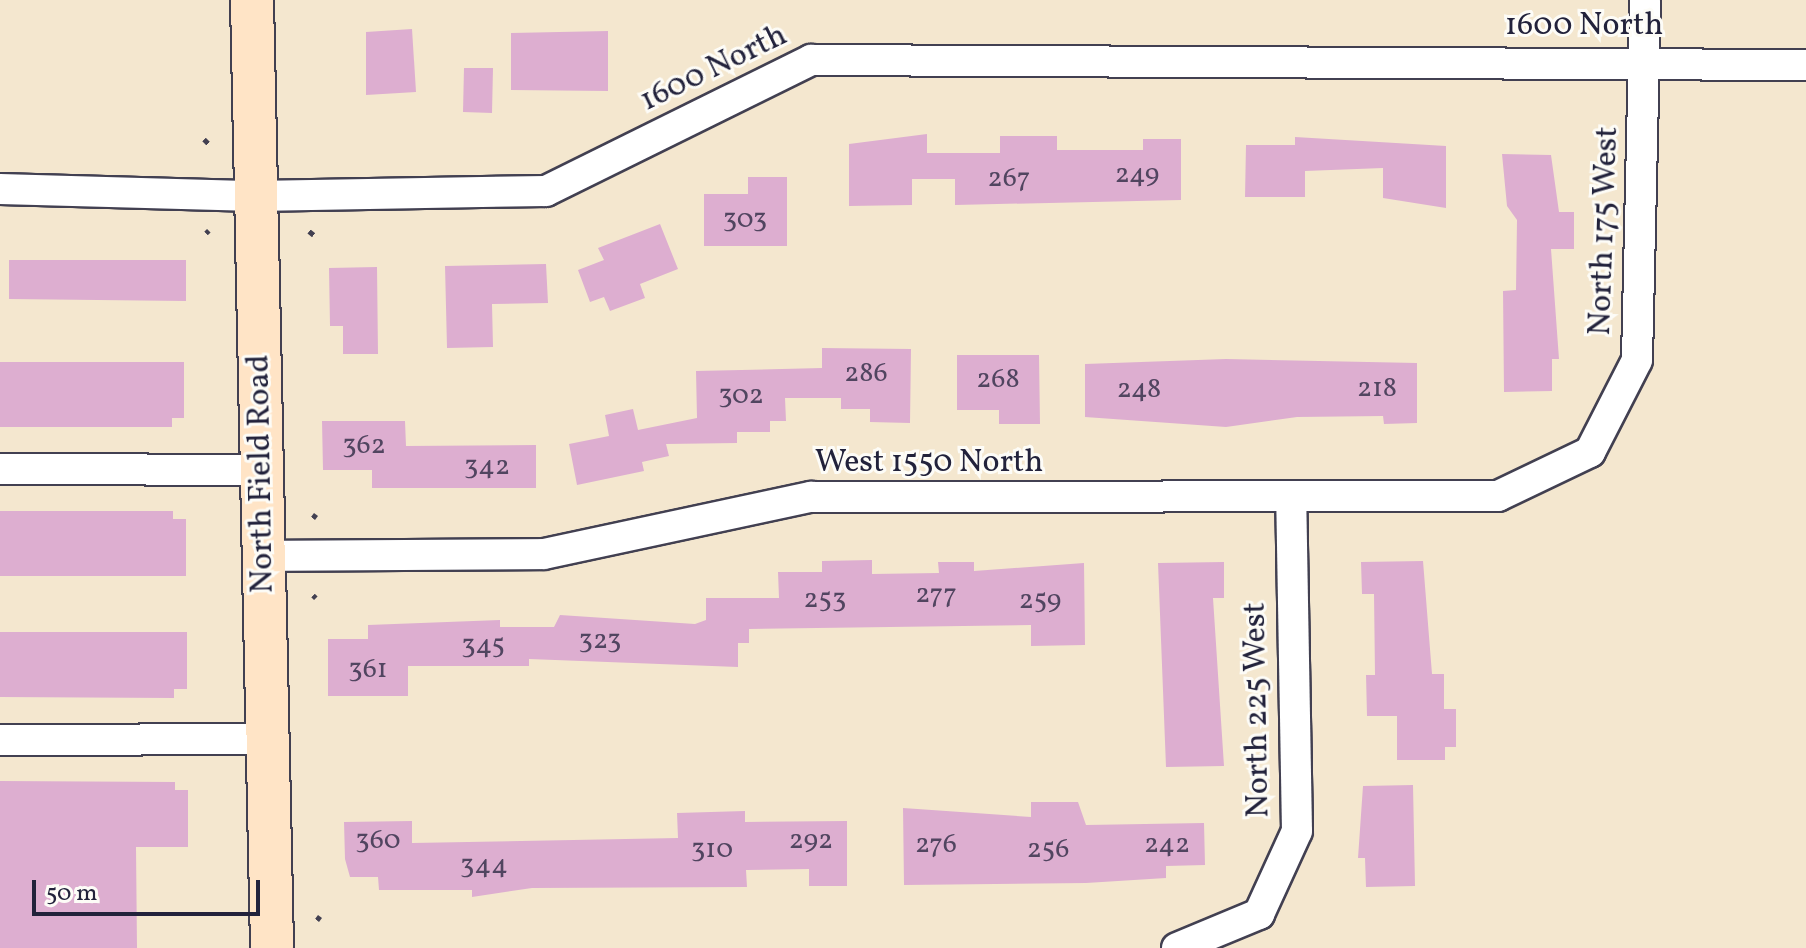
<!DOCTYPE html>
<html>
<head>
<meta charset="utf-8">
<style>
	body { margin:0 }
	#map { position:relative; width:1806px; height:948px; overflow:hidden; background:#f4e7cf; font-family:Vollkorn,serif }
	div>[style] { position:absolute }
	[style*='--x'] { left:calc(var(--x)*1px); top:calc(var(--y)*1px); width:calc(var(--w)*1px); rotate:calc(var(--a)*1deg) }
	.building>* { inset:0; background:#ddaed0 }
	.path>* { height:5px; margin-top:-2.5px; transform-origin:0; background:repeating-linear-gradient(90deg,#424051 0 6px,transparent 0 12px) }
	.roads { filter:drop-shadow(2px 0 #424051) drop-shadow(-2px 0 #424051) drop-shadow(0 2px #424051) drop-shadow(0 -2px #424051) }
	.street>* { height:30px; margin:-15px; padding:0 15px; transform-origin:15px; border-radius:15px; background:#fff }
	.secondary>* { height:42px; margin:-21px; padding:0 21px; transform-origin:21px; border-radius:21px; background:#ffe4c6 }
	span { translate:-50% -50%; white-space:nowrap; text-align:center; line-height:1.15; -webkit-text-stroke:6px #fdfcf7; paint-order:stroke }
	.number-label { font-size:28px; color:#514560 }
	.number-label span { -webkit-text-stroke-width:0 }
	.street-label { font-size:32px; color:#22223b }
	.scale { position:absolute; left:32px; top:880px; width:228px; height:36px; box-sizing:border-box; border:4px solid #22223b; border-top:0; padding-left:10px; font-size:24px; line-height:28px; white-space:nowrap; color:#22223b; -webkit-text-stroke:6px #fdfcf7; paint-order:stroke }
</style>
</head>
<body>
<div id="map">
	<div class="building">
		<div style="clip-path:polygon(412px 29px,416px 92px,366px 95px,366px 32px)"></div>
		<div style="clip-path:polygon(608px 31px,608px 91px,511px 90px,511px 33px)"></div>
		<div style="clip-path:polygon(464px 68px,493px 68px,492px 113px,463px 112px)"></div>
		<div style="clip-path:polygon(927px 134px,927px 153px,1000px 153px,1000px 136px,1057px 136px,1057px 150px,1143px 150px,1143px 139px,1181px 139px,1181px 200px,955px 205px,955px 179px,912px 179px,912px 205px,849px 206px,849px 144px)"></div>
		<div style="clip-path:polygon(1295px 137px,1446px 146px,1446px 208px,1383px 198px,1383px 168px,1305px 171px,1305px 197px,1245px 197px,1246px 145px,1295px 145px)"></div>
		<div style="clip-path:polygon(1502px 154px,1551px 155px,1559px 212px,1574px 212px,1574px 249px,1551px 249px,1559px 359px,1552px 359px,1552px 391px,1504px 392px,1503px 291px,1516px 290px,1517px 220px,1507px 206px)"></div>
		<div style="clip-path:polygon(748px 177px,787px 177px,787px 246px,704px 246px,704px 194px,748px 194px)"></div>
		<div style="clip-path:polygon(660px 224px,678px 269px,640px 284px,645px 298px,610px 311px,604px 297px,590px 302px,578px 270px,604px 260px,598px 248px)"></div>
		<div style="clip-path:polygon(9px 260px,186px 260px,186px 301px,9px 299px)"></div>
		<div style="clip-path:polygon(546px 264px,548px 303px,492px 304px,493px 347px,447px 348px,445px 266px)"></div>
		<div style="clip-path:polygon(377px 267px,378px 354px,343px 354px,343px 326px,330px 326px,329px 268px)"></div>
		<div style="clip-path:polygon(822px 348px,911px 349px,910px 423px,870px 422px,870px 409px,841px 409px,841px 398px,785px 398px,786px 421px,770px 421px,770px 432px,737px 432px,737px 443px,666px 444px,669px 456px,642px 462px,644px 471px,577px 485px,569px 444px,609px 436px,605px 415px,633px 409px,638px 430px,697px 418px,696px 371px,822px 368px)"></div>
		<div style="clip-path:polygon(957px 355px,1039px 355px,1040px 424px,999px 424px,999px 410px,957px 410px)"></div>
		<div style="clip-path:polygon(1226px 359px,1417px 363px,1417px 423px,1384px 424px,1383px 416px,1297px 417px,1226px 427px,1085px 417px,1085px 364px)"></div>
		<div style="clip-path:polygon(0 362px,184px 362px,184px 418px,172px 418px,172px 427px,0 427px)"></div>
		<div style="clip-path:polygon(322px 421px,405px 421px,406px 446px,536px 445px,536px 488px,372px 488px,372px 470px,323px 470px)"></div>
		<div style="clip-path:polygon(0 511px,173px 511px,173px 519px,186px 519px,186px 576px,0 576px)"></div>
		<div style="clip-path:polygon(872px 560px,872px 574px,939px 573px,938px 562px,974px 562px,974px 571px,1084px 563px,1085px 645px,1031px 646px,1031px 625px,749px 629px,749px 643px,738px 643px,738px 667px,529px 659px,529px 666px,408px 666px,408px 696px,328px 696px,328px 639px,368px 639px,368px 625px,500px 620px,500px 627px,554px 627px,560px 615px,695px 624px,706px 620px,706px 598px,779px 598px,778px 572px,822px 572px,822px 561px)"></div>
		<div style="clip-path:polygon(1423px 561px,1432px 674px,1444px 674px,1444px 709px,1456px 709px,1456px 747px,1445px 747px,1445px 760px,1397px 760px,1397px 716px,1367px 716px,1366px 675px,1375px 675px,1374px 594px,1362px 594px,1361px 562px)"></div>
		<div style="clip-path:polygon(1224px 562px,1224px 598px,1213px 598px,1224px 766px,1166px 767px,1158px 563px)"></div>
		<div style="clip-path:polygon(0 632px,187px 632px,187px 689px,174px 689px,174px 698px,0 697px)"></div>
		<div style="clip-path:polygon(0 781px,175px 782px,175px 790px,188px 790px,188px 847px,136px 847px,137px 948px,0 948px)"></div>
		<div style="clip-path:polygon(1413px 785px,1415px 886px,1366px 887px,1365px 858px,1358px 858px,1363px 786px)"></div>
		<div style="clip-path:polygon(1031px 802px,1078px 802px,1086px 825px,1204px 823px,1205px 865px,1166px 866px,1166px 878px,1086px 883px,904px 885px,903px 808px,1031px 817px)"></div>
		<div style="clip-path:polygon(745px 811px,745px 822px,847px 821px,847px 886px,809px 886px,809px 869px,746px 870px,747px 887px,532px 888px,472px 897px,472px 890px,379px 890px,378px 877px,350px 877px,345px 859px,344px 822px,412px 821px,412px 843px,678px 838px,677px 813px)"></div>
	</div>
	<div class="path">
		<div style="--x:204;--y:139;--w:6;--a:45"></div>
		<div style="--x:309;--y:231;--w:6;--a:39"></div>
		<div style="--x:206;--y:233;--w:4;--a:-45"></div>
		<div style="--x:313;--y:518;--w:5;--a:-53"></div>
		<div style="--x:313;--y:595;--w:4;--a:45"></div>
		<div style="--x:317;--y:920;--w:5;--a:-53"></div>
	</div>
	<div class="roads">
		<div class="street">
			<div style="--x:0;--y:189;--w:255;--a:1.6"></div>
			<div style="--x:255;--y:196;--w:291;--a:-1"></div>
			<div style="--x:546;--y:191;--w:296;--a:-26.3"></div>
			<div style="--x:811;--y:60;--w:995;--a:0.29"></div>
			<div style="--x:0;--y:469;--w:262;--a:0.2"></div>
			<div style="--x:264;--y:556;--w:280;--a:-0.4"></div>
			<div style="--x:544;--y:554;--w:273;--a:-12.1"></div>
			<div style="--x:811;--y:497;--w:687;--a:-0.08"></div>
			<div style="--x:1498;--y:496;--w:102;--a:-25.6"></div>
			<div style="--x:1590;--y:452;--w:103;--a:-62.9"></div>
			<div style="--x:1637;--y:360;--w:360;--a:-88.7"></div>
			<div style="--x:0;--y:740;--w:268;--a:-0.2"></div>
			<div style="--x:1177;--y:948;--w:89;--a:-22.5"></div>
			<div style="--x:1259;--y:914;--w:91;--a:-65.4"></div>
			<div style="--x:1297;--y:831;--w:333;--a:-91"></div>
		</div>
		<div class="secondary">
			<div style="--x:252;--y:0;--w:948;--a:88.79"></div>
		</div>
	</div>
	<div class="number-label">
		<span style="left:1137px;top:175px">249</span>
		<span style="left:1009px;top:179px">267</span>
		<span style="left:745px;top:220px">303</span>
		<span style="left:866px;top:374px">286</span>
		<span style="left:998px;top:380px">268</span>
		<span style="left:1377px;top:389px">218</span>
		<span style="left:1139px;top:390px">248</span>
		<span style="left:741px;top:396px">302</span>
		<span style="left:364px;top:446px">362</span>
		<span style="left:487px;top:467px">342</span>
		<span style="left:936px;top:595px">277</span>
		<span style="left:825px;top:600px">253</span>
		<span style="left:1040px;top:601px">259</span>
		<span style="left:600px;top:641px">323</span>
		<span style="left:483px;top:646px">345</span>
		<span style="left:368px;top:670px">361</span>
		<span style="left:378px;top:841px">360</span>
		<span style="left:811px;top:841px">292</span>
		<span style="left:936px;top:845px">276</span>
		<span style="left:1167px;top:845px">242</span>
		<span style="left:712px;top:850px">310</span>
		<span style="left:1048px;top:850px">256</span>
		<span style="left:484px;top:866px">344</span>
	</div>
	<div class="street-label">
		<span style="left:1584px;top:26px">1600 North</span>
		<span style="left:714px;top:69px;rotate:-26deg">1600 North</span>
		<span style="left:1605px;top:231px;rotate:-88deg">North 175 West</span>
		<span style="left:929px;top:463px">West 1550 North</span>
		<span style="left:262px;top:474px;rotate:-91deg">North Field Road</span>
		<span style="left:1258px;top:710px;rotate:-91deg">North 225 West</span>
	</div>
	<div class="scale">50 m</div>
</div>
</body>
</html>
